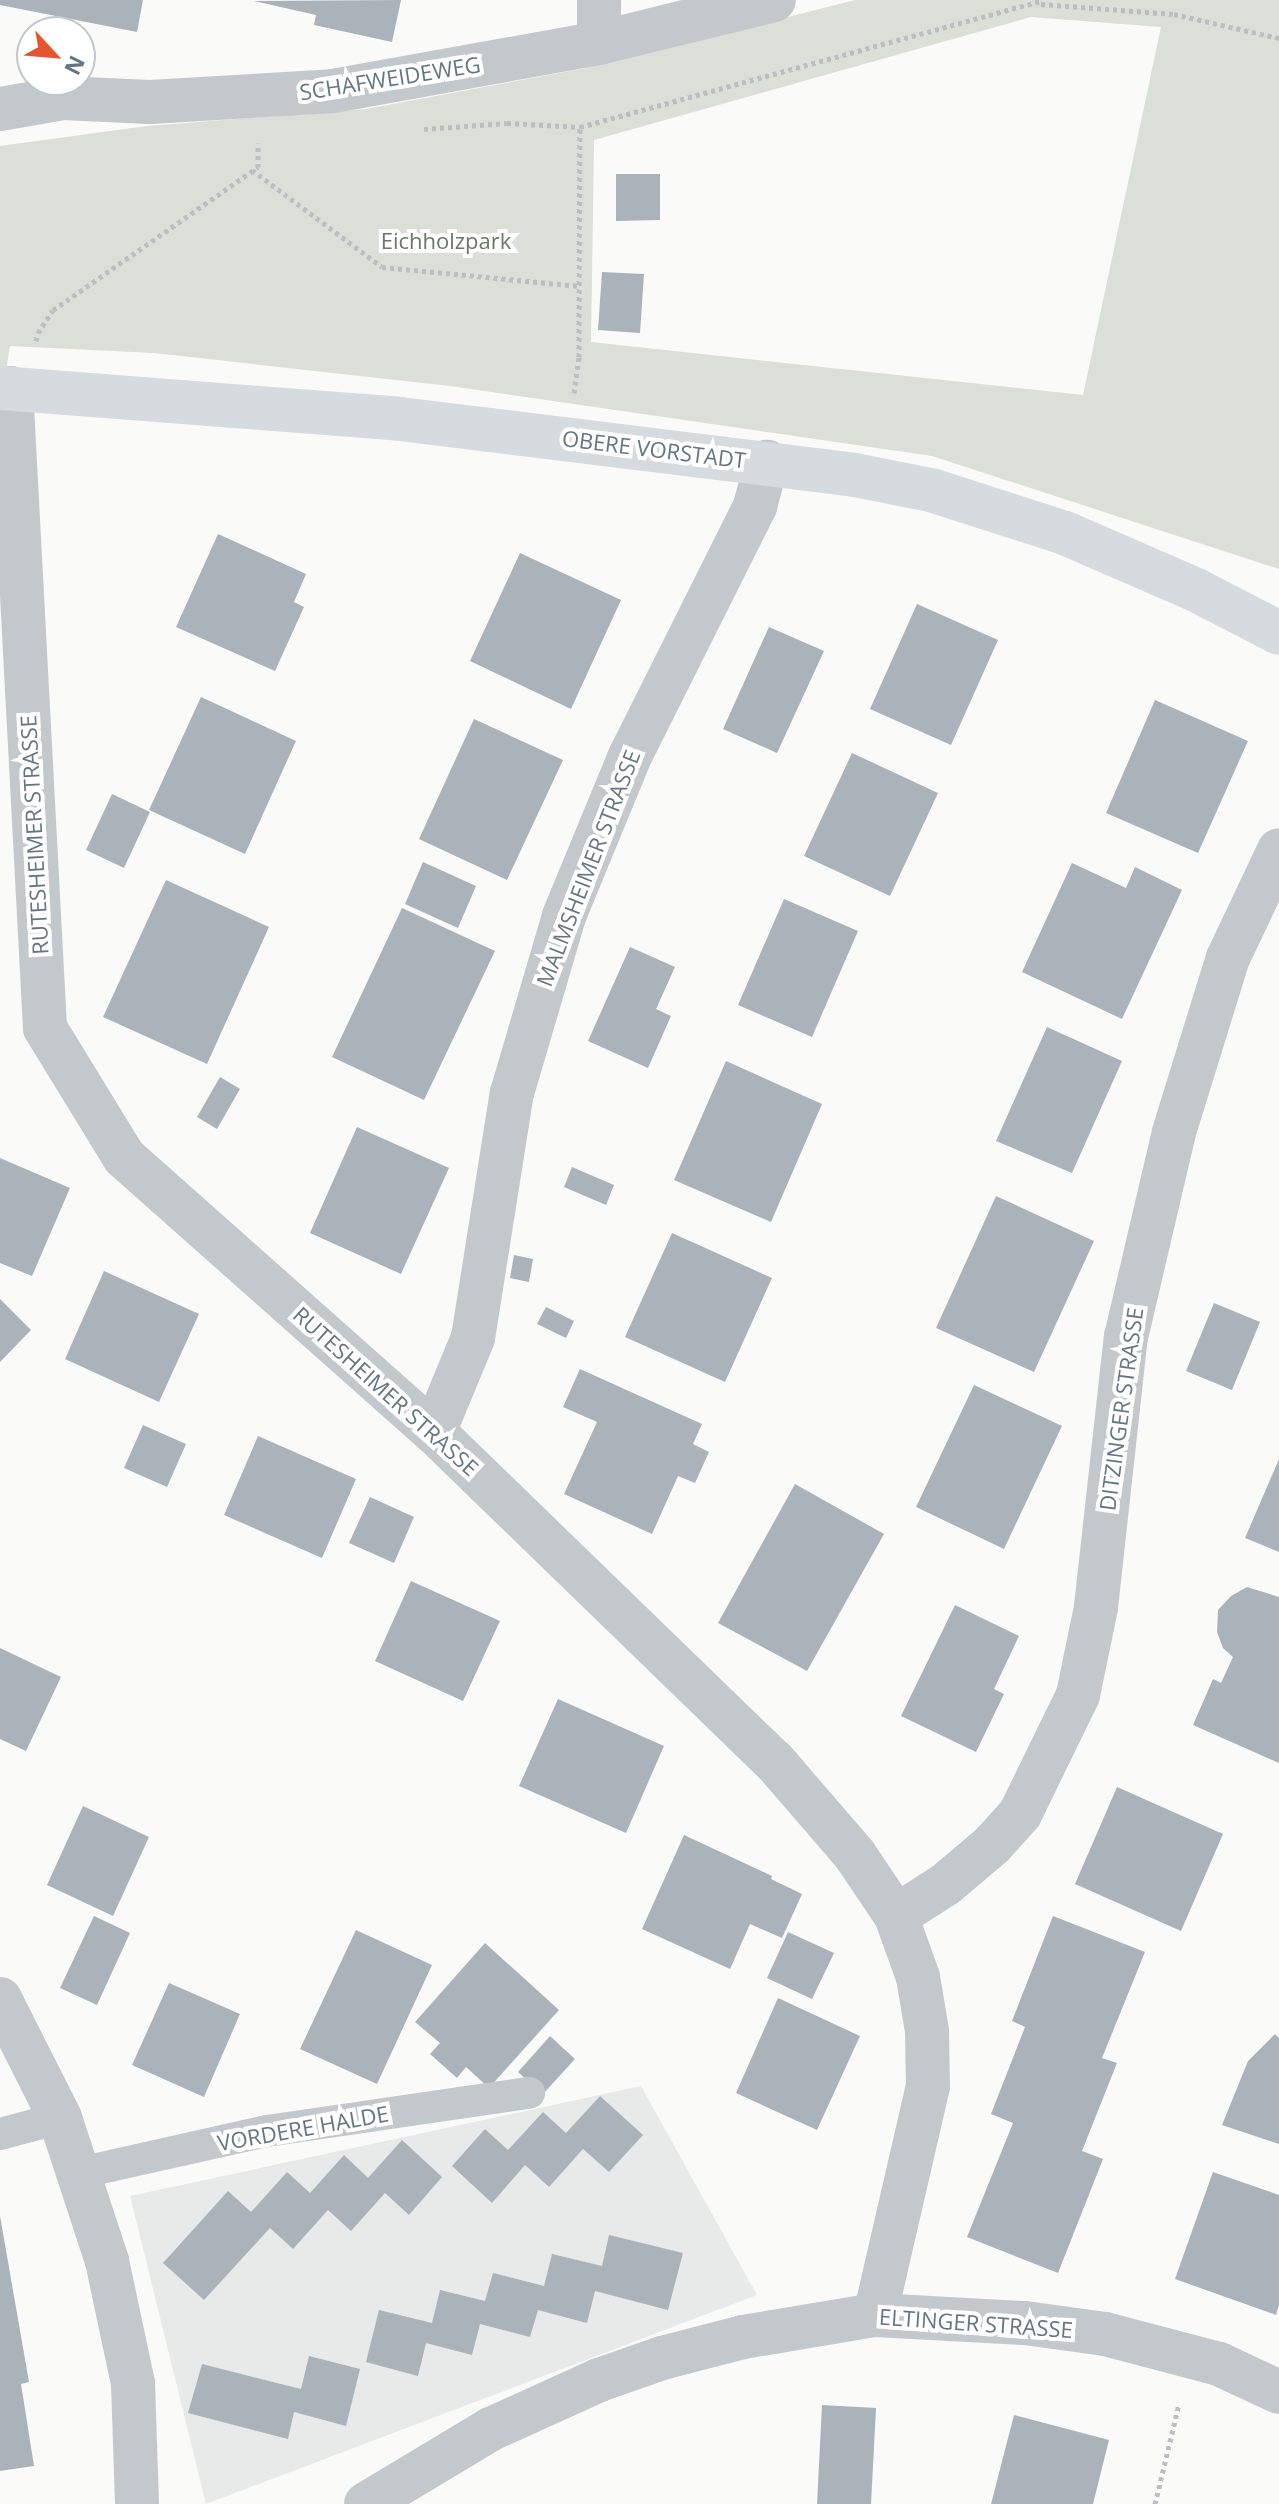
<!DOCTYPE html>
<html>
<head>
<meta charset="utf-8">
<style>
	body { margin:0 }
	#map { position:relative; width:1279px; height:2504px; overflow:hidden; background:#fafaf8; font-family:"Open Sans",sans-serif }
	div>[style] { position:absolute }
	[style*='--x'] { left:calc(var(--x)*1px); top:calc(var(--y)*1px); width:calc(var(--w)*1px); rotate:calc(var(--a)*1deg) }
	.built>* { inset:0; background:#e8e9e9 }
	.green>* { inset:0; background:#dadfd7 }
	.building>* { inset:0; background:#aab3b9 }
	.path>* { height:5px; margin-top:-2.5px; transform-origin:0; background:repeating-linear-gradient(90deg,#bbbfc2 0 4px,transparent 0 8px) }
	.service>* { height:32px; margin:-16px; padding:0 16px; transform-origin:16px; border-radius:16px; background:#c3c8cc }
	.minor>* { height:44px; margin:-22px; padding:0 22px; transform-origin:22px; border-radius:22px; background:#c3c8cc }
	.secondary>* { height:44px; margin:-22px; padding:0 22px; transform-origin:22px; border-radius:22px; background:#d6dbdf }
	span { translate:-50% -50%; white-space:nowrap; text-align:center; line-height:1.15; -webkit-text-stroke:8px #fff; paint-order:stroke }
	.street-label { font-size:22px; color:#657683 }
	.park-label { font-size:22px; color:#687a64 }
	.north { position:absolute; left:16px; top:16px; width:80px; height:80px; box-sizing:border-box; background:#fff; border:2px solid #c1c8cd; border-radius:50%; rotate:116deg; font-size:22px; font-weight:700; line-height:32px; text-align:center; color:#657683 }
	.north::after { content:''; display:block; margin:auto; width:28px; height:36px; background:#e4572e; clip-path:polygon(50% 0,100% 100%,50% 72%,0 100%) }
</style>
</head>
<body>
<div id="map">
	<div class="built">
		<div style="clip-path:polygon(641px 2086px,757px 2295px,206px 2504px,130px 2196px)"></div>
	</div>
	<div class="green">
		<div style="clip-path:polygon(evenodd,855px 0,1279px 0,1279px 569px,932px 456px,450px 386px,154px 353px,10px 346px,0 406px,0 146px,147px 126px,366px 109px,586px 68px,855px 0,1031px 17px,1161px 27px,1083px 395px,591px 342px,594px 140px,1031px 17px)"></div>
	</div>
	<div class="building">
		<div style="clip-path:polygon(0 0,143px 0,137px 32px,0 5px)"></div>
		<div style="clip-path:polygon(401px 0,392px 42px,314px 25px,316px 15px,254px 1px)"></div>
		<div style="clip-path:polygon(616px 174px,660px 174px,660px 220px,616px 221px)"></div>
		<div style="clip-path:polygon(602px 272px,644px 274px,640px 333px,598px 330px)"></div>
		<div style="clip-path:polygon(218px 534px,306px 574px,294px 602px,304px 607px,275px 671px,176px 627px)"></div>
		<div style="clip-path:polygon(520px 553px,621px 600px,571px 709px,470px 661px)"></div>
		<div style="clip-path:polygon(917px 604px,998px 640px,951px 745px,870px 709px)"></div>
		<div style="clip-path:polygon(769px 627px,824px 651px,777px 753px,723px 729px)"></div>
		<div style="clip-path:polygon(201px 697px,296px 741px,245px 854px,149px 810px)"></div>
		<div style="clip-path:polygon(1155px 700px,1248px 741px,1198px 853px,1106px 813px)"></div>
		<div style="clip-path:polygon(474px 719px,563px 760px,507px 880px,419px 839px)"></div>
		<div style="clip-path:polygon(852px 753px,938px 793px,890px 896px,804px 856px)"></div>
		<div style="clip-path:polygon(112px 794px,150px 812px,124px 868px,86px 850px)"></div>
		<div style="clip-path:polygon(423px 862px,476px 886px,458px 928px,405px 904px)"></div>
		<div style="clip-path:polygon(1072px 863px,1126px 888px,1135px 867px,1182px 890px,1122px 1019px,1022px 972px)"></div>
		<div style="clip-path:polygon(166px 880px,269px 927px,207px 1064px,103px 1017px)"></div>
		<div style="clip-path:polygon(784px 899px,858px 931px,812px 1037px,738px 1005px)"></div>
		<div style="clip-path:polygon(402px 908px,495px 951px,424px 1100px,332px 1057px)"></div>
		<div style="clip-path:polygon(630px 947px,675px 967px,656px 1009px,671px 1016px,648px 1068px,588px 1041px)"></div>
		<div style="clip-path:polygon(1047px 1027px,1122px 1061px,1072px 1173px,996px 1141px)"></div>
		<div style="clip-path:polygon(726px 1061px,822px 1104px,771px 1222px,674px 1180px)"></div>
		<div style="clip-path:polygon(220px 1077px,240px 1089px,217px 1129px,197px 1117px)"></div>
		<div style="clip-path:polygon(357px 1127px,449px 1168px,401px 1274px,310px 1233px)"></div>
		<div style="clip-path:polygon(0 1158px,70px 1188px,32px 1276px,0 1263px)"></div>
		<div style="clip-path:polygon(572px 1167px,614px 1185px,606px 1205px,564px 1187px)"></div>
		<div style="clip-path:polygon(996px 1196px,1094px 1241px,1034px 1372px,936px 1328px)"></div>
		<div style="clip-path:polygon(672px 1233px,772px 1278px,725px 1382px,625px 1337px)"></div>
		<div style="clip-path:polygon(514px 1255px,533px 1259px,529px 1282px,510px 1278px)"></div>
		<div style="clip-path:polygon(104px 1271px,199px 1314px,159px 1402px,65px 1359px)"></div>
		<div style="clip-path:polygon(0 1299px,31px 1330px,0 1362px)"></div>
		<div style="clip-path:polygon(1214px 1303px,1260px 1322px,1232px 1390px,1186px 1371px)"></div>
		<div style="clip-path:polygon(546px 1307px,574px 1321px,566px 1338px,537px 1324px)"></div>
		<div style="clip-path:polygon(580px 1369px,702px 1424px,693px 1444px,709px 1452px,695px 1483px,678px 1476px,652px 1534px,564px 1494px,597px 1422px,563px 1407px)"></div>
		<div style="clip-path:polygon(974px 1385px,1062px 1426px,1004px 1549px,916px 1507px)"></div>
		<div style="clip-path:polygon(143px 1425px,186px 1444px,167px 1487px,124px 1468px)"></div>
		<div style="clip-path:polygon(258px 1436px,356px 1479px,322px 1558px,224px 1515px)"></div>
		<div style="clip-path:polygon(1279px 1459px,1279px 1552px,1245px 1538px)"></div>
		<div style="clip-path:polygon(795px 1484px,884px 1534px,807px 1671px,718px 1623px)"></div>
		<div style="clip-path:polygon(370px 1497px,414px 1517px,394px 1563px,349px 1543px)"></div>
		<div style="clip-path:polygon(411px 1581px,500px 1621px,463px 1701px,375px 1661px)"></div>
		<div style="clip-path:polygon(1247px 1587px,1279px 1597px,1279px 1763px,1193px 1725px,1213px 1679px,1221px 1683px,1233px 1657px,1223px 1648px,1217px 1632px,1218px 1610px,1231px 1596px)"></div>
		<div style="clip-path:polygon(955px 1605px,1019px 1636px,994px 1689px,1004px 1694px,976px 1752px,901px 1716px)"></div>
		<div style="clip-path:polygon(0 1648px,61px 1677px,26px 1751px,0 1739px)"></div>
		<div style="clip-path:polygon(558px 1699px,664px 1746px,626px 1833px,519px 1786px)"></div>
		<div style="clip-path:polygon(1117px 1787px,1223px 1834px,1181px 1931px,1075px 1884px)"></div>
		<div style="clip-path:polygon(83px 1806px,149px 1837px,113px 1916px,47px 1885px)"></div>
		<div style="clip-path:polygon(684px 1835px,772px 1876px,771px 1879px,802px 1894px,782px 1938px,750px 1924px,730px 1969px,642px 1929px)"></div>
		<div style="clip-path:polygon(94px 1916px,130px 1933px,97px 2005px,60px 1988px)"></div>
		<div style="clip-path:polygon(1053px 1916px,1145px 1952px,1102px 2058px,1117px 2063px,1082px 2151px,1103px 2159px,1058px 2273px,967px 2237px,1013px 2123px,991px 2114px,1025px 2027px,1012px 2021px)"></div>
		<div style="clip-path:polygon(356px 1930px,432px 1965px,377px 2084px,300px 2049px)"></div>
		<div style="clip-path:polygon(788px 1932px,834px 1953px,812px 1999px,767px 1978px)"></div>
		<div style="clip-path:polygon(485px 1943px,559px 2010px,489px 2088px,466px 2067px,457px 2078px,430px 2054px,440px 2043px,415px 2022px)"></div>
		<div style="clip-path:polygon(169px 1983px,240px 2014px,204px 2097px,132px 2065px)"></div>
		<div style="clip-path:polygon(778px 1998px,860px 2036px,817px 2130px,736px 2093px)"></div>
		<div style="clip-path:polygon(1275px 2034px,1279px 2038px,1279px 2144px,1222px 2125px,1248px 2061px)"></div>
		<div style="clip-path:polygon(550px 2036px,575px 2059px,543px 2094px,518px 2072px)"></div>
		<div style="clip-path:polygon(600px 2096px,643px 2135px,609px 2172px,583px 2149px,549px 2187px,525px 2165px,492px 2203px,452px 2166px,485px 2129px,508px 2150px,543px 2112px,566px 2133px)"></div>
		<div style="clip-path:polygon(402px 2140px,442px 2177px,409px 2215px,385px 2193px,351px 2231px,328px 2210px,293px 2249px,270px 2228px,204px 2300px,163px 2263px,228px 2191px,251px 2212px,287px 2172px,310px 2193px,344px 2155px,368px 2178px)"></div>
		<div style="clip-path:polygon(1213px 2172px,1279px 2195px,1279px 2305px,1276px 2315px,1175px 2279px)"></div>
		<div style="clip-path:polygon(0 2216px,29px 2382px,21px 2384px,34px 2466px,0 2471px)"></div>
		<div style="clip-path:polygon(609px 2235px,683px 2253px,668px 2310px,595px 2291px,587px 2323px,538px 2310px,530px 2337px,480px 2324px,472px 2355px,426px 2343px,418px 2376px,366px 2362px,379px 2310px,432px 2323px,440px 2290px,485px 2301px,493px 2273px,544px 2286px,552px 2254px,602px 2266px)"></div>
		<div style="clip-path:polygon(309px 2356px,360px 2369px,346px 2426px,294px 2412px,288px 2439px,188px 2413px,202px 2364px,301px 2389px)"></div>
		<div style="clip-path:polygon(822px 2405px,876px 2408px,871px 2504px,817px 2504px)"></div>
		<div style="clip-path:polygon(1014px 2415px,1109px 2440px,1093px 2504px,991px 2504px)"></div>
	</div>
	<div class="path">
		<div style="--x:1041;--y:4;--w:133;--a:4.3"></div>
		<div style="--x:1174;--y:14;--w:108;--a:12.9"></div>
		<div style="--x:424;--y:129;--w:83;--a:-4.1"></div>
		<div style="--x:507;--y:123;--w:73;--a:3.1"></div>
		<div style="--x:252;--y:170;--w:162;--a:36.7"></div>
		<div style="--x:382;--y:267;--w:198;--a:5.5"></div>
		<div style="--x:36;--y:341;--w:8;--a:-76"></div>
		<div style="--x:38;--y:333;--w:27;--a:-57"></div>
		<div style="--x:53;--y:310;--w:250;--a:-34.9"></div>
		<div style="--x:258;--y:167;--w:24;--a:-90"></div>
		<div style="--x:574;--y:393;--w:36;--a:-82"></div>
		<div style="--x:579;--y:357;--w:230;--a:-89.8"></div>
		<div style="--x:580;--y:127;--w:480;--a:-15.3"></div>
		<div style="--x:1155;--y:2504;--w:103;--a:-76.5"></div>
	</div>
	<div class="service">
		<div style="--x:0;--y:2134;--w:62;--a:-14.9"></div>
		<div style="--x:79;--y:2173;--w:193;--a:-12.6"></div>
		<div style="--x:267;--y:2131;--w:265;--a:-8.3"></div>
	</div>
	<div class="minor">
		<div style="--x:599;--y:0;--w:43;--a:90"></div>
		<div style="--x:0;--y:109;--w:64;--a:-9.9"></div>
		<div style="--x:63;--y:98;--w:87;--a:2.6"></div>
		<div style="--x:150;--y:102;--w:183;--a:-3.4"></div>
		<div style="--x:333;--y:91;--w:270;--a:-10.2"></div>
		<div style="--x:599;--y:43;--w:180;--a:-13.8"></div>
		<div style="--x:11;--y:388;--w:641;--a:86.96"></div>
		<div style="--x:45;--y:1028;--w:151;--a:58.5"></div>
		<div style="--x:124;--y:1157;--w:414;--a:41.6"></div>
		<div style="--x:434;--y:1432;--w:473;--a:44.1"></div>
		<div style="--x:774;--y:1761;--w:124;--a:49.2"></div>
		<div style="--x:855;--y:1855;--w:73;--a:56.1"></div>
		<div style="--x:896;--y:1916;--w:65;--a:70.2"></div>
		<div style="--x:918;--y:1977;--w:55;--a:80.5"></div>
		<div style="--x:927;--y:2031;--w:55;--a:89"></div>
		<div style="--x:928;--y:2086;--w:235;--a:103"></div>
		<div style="--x:434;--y:1432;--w:102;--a:-67.5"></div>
		<div style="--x:473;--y:1338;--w:248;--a:-81"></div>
		<div style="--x:512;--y:1093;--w:184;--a:-73.6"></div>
		<div style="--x:564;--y:916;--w:173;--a:-67.6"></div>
		<div style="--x:630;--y:756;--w:280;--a:-63.4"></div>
		<div style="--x:755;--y:506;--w:46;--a:-74.7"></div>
		<div style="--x:896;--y:1916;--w:59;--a:-32.6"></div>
		<div style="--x:946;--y:1884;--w:60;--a:-40.3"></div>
		<div style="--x:992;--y:1845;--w:42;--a:-47.9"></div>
		<div style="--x:1020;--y:1814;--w:132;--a:-64"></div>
		<div style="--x:1078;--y:1695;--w:90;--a:-78.4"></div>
		<div style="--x:1096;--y:1607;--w:272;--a:-83.7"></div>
		<div style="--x:1126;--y:1337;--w:211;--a:-76.8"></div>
		<div style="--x:1174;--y:1132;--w:182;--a:-72.8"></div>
		<div style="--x:1228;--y:958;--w:119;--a:-64.7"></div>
		<div style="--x:0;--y:1999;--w:133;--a:63.2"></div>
		<div style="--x:60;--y:2118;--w:151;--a:71.8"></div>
		<div style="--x:107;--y:2261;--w:125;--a:78"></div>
		<div style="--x:133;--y:2383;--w:121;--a:88.1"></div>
		<div style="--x:366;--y:2504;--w:146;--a:-31"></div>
		<div style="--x:491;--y:2429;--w:119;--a:-24.4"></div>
		<div style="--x:599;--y:2380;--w:67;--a:-19.2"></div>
		<div style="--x:662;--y:2358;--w:84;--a:-14.5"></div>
		<div style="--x:743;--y:2337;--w:134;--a:-9.5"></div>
		<div style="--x:875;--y:2315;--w:150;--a:3.1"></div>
		<div style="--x:1025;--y:2323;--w:81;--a:7.8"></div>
		<div style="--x:1105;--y:2334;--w:118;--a:14.7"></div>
		<div style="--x:1219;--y:2364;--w:66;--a:25"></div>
	</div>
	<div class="secondary">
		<div style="--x:0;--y:388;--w:401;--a:4.4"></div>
		<div style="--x:400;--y:419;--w:458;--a:7"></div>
		<div style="--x:855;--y:475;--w:77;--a:11.2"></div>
		<div style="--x:931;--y:490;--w:141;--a:17.8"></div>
		<div style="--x:1065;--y:533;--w:143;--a:23.5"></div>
		<div style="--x:1196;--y:590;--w:93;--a:27.4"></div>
	</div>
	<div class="street-label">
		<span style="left:390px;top:78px;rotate:-9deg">SCHAFWEIDEWEG</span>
		<span style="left:654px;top:449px;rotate:7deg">OBERE VORSTADT</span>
		<span style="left:34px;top:835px;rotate:-93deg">RUTESHEIMER STRASSE</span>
		<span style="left:588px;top:868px;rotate:-69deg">MALMSHEIMER STRASSE</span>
		<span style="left:386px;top:1391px;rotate:42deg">RUTESHEIMER STRASSE</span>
		<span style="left:1121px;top:1409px;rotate:-82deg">DITZINGER STRASSE</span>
		<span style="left:303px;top:2128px;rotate:-10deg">VORDERE HALDE</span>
		<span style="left:976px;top:2323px;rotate:4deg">ELTINGER STRASSE</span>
	</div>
	<div class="park-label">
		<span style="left:446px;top:241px">Eichholzpark</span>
	</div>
	<div class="north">N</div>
</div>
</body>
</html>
